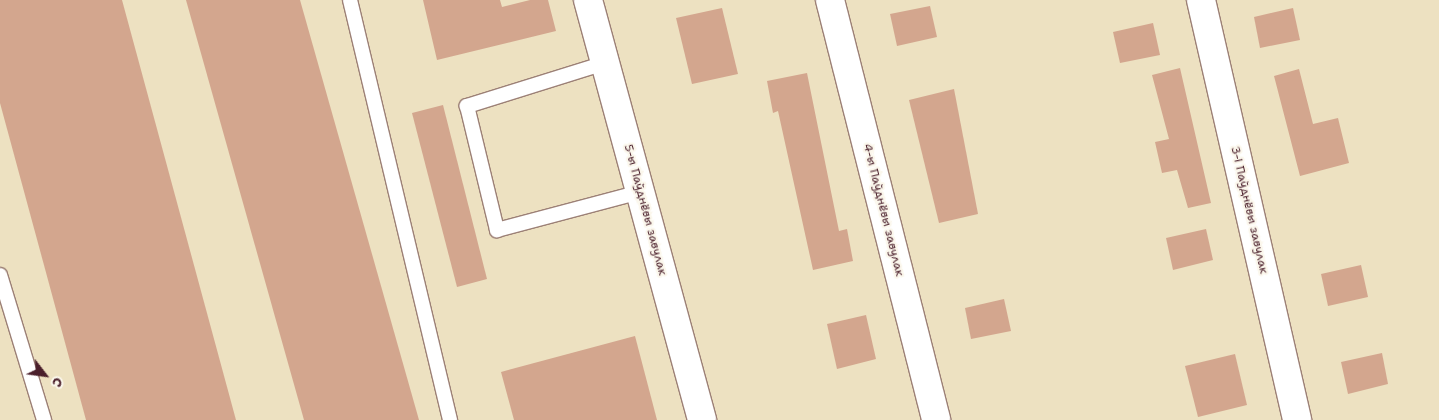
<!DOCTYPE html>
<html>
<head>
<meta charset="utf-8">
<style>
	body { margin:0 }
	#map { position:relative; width:1439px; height:420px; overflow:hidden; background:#ede1c1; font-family:"Shantell Sans",sans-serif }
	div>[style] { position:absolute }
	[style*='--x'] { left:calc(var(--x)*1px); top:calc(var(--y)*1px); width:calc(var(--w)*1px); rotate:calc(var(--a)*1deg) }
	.building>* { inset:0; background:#d3a68e }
	.roads { filter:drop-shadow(1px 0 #9c8076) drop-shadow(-1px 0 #9c8076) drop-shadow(0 1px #9c8076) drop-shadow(0 -1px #9c8076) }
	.service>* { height:14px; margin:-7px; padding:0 7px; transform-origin:7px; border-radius:7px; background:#fff }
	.minor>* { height:28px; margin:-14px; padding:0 14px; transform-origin:14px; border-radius:14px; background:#fff }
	span { translate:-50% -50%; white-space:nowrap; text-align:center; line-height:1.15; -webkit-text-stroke:4.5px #fbf7ec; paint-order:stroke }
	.street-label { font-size:12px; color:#4a1f2b }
	.north { position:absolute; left:20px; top:350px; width:50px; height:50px; -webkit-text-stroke:4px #fbf7ec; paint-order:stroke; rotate:120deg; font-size:14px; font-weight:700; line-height:20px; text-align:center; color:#4a1f2b }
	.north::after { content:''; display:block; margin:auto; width:18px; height:22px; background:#4a1f2b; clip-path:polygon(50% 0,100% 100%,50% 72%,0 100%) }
</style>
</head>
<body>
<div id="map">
	<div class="building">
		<div style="clip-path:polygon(0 0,122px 0,236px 420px,86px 420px,0 103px)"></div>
		<div style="clip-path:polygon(186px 0,300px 0,419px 420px,304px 420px)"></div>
		<div style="clip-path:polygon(423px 0,500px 0,502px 7px,530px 0,548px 0,556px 31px,437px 60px)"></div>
		<div style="clip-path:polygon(930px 6px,937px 37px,897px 46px,890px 14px)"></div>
		<div style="clip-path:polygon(722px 8px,738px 74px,692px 84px,676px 18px)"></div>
		<div style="clip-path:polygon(1293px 8px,1300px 40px,1260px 48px,1254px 17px)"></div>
		<div style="clip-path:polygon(1153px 23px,1160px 55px,1120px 63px,1113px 32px)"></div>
		<div style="clip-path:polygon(1180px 68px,1211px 203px,1188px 208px,1177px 170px,1162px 173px,1155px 142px,1169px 139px,1152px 75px)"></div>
		<div style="clip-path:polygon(1299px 69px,1313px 124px,1338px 118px,1349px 163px,1300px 176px,1274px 76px)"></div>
		<div style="clip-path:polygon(807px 73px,839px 231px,847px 229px,853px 261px,813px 270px,778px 111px,773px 113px,767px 81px)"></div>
		<div style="clip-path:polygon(954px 89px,978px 214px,939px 223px,909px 100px)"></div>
		<div style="clip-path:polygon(443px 105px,487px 279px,457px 287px,412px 113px)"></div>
		<div style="clip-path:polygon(1206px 229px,1213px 260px,1173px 270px,1166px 238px)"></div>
		<div style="clip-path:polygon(1361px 265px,1368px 297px,1328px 306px,1321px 274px)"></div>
		<div style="clip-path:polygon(1004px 299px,1011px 331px,971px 339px,965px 308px)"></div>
		<div style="clip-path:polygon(866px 315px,876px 359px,837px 369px,827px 324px)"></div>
		<div style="clip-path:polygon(635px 336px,657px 420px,514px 420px,501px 372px)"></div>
		<div style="clip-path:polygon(1382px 353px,1388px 384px,1348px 394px,1341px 362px)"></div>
		<div style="clip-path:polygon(1235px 354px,1247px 405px,1198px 417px,1185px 366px)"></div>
	</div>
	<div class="roads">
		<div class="service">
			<div style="--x:350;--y:0;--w:432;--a:76.6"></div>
			<div style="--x:605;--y:63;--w:145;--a:162.7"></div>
			<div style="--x:467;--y:106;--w:128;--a:76.4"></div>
			<div style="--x:497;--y:230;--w:148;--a:-14.9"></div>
			<div style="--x:0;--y:275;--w:152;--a:73.1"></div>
		</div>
		<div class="minor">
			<div style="--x:588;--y:0;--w:435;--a:74.8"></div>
			<div style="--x:830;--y:0;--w:433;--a:75.8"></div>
			<div style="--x:1201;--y:0;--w:431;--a:77.1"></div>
		</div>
	</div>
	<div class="street-label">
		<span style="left:645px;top:210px;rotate:75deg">5-ы Паўднёвы завулак</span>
		<span style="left:883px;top:210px;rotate:76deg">4-ы Паўднёвы завулак</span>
		<span style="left:1249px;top:210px;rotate:77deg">3-і Паўднёвы завулак</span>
	</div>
	<div class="north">С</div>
</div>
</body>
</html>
